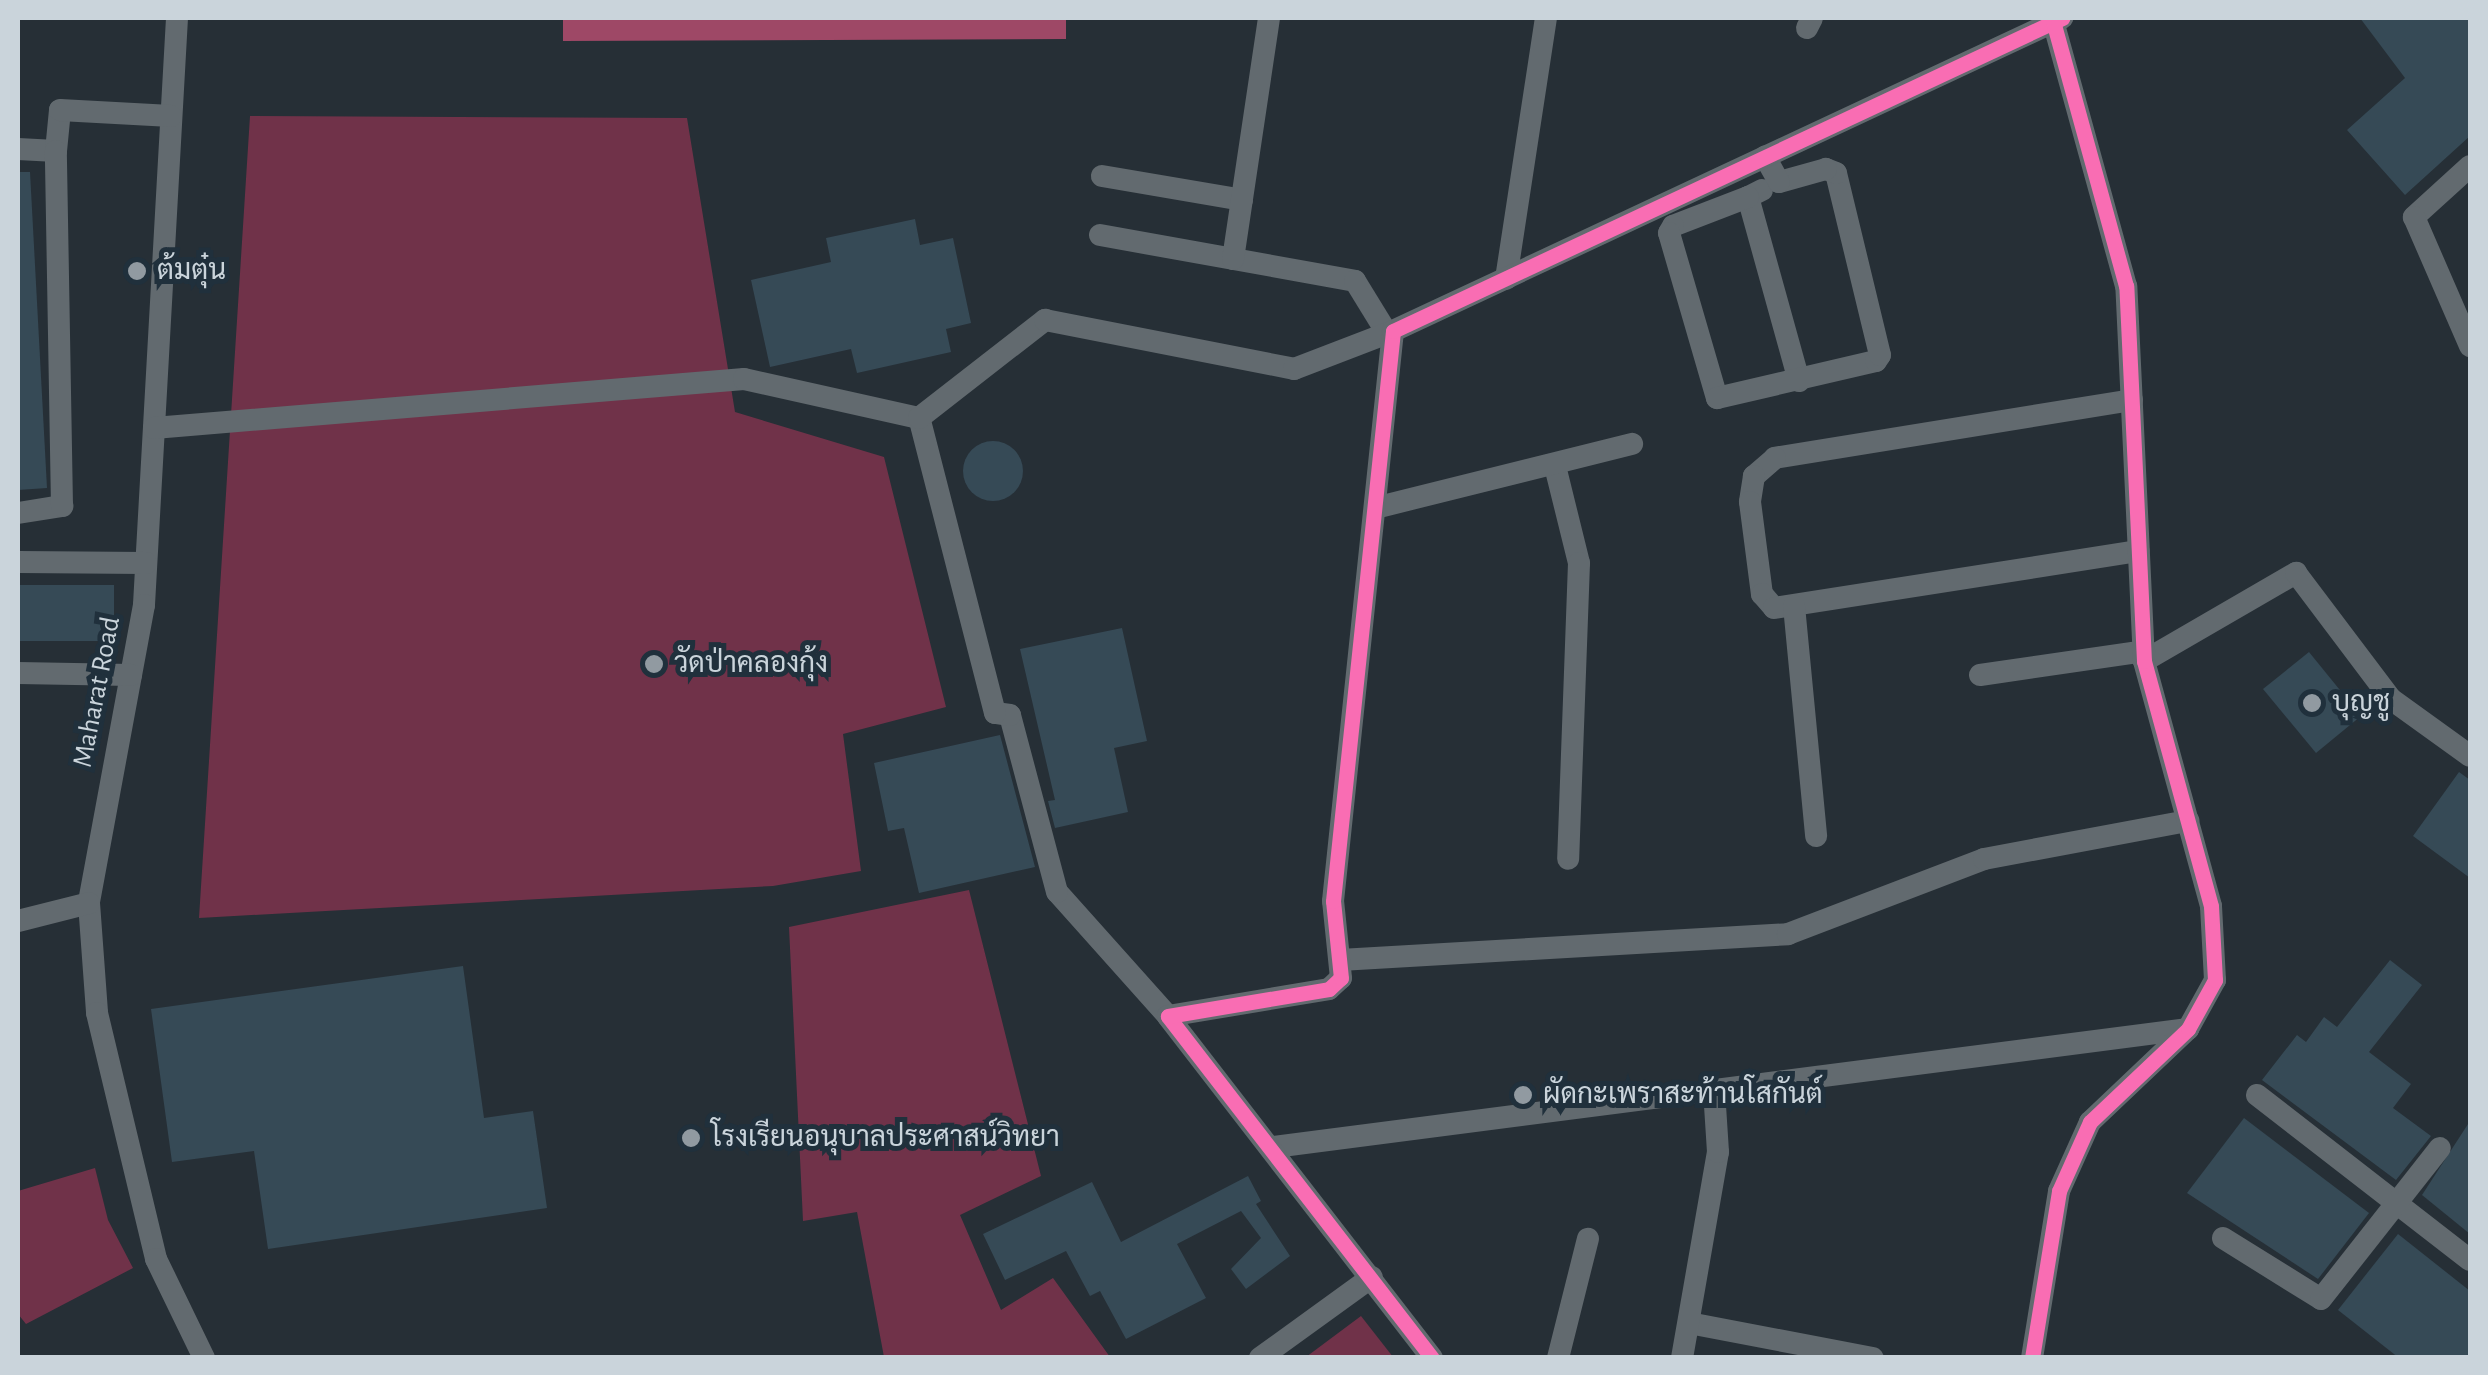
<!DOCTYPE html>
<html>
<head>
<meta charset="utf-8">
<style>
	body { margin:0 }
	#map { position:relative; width:2488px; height:1375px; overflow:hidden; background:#262f36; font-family:"Alegreya Sans",Sarabun,sans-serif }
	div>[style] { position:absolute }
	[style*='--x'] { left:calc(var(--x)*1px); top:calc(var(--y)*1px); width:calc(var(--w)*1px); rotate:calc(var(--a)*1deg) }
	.green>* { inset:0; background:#703249 }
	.water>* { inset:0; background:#9e4866 }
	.building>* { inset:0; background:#364a56 }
	.round { border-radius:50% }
	.minor>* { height:22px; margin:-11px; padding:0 11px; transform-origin:11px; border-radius:11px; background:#626a6f }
	.cycleway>* { height:15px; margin:-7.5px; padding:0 7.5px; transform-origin:7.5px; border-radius:7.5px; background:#f96db3 }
	.dots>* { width:28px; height:28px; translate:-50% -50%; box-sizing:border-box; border:5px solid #20303c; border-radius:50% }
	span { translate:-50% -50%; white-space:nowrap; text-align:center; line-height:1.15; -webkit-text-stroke:10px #20303c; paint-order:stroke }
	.poi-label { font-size:28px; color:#cad4db }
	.left { translate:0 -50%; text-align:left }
	.street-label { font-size:28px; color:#cad4db }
	.frame { position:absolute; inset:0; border:20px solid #cad4db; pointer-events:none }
</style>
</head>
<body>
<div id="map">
	<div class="green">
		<div style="clip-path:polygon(250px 116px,687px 118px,735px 412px,884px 457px,946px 707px,843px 734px,861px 871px,773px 886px,199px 918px)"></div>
		<div style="clip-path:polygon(969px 890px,1041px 1176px,960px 1215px,1001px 1310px,1053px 1278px,1110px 1357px,884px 1357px,857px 1212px,803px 1221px,789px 927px)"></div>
		<div style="clip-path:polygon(95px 1168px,108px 1220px,133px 1268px,26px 1324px,18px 1314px,18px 1191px)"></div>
		<div style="clip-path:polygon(1361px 1316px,1393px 1357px,1306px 1357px)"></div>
	</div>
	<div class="water">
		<div style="clip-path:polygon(563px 18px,1066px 18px,1066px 39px,563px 41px)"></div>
	</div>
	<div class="building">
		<div style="clip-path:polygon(2360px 18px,2470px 18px,2470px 136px,2405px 195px,2347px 130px,2405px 78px)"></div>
		<div style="clip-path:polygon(18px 172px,30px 172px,47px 488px,18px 490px)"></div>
		<div style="clip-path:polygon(915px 219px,920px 245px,953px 238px,971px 323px,946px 329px,951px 352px,857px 373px,851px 349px,770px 367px,751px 280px,831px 262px,826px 238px)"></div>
		<div class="round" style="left:963px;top:441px;width:60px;height:60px"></div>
		<div style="clip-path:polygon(18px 585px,114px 585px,114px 641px,18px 641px)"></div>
		<div style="clip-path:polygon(1122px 628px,1147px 741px,1114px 748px,1128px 812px,1055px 828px,1048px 801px,1055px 800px,1020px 649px)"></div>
		<div style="clip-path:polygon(2309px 652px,2361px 716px,2316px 753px,2263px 689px)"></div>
		<div style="clip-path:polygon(1000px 735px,1035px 867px,919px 893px,904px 828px,888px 831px,874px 763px)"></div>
		<div style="clip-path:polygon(2459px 772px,2470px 780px,2470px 878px,2413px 836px)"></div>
		<div style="clip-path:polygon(2390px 960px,2422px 985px,2369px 1052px,2411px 1084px,2393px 1108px,2431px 1136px,2396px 1180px,2262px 1080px,2297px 1035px,2306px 1042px,2324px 1017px,2337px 1027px)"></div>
		<div style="clip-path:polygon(463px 966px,484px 1118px,533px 1111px,547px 1208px,268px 1249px,254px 1151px,172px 1162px,151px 1009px)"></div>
		<div style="clip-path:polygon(2244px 1118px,2369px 1213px,2318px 1279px,2187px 1193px)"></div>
		<div style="clip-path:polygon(2470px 1121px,2470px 1234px,2422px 1195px)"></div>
		<div style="clip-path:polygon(1248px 1176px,1261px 1201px,1256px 1204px,1290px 1256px,1246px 1289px,1231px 1269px,1261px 1238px,1241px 1211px,1177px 1244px,1206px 1298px,1126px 1339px,1100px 1291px,1090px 1296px,1066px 1251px,1005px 1280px,983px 1234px,1092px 1182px,1121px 1242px)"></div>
		<div style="clip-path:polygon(2398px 1234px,2470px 1291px,2470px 1358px,2399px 1358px,2338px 1310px)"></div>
	</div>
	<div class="minor">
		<div style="--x:177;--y:18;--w:588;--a:93.22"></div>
		<div style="--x:144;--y:605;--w:303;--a:100.5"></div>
		<div style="--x:89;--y:903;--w:110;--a:85.8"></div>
		<div style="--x:97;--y:1013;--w:253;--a:76.5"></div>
		<div style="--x:156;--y:1259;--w:110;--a:64.1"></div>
		<div style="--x:1807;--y:28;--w:11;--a:-63"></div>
		<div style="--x:18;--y:149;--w:38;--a:3"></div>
		<div style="--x:56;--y:151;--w:41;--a:-84.4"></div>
		<div style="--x:60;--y:110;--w:111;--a:3.1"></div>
		<div style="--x:2470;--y:166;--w:76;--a:137.7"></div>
		<div style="--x:2414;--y:217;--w:141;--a:66.5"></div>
		<div style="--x:1102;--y:176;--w:142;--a:9.7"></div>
		<div style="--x:1762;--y:190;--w:16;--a:153"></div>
		<div style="--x:1748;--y:197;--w:191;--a:74.5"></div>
		<div style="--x:1748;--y:197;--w:80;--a:158.9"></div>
		<div style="--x:1673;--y:226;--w:8;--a:120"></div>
		<div style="--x:1669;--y:233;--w:172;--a:73.8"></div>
		<div style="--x:1717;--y:398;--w:163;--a:-13.1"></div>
		<div style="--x:1876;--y:361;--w:7;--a:-56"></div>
		<div style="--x:1880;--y:355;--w:187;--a:-103.6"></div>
		<div style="--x:1836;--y:173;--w:11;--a:-158"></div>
		<div style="--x:1826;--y:169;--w:49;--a:164.5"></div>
		<div style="--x:1779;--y:182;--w:29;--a:-119"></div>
		<div style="--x:1100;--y:235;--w:259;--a:10.2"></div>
		<div style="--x:1355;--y:281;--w:61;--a:58.4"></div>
		<div style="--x:1233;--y:259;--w:244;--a:-81.5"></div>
		<div style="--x:1506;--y:279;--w:264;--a:-81.3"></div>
		<div style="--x:2132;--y:400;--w:362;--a:170.8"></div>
		<div style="--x:1775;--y:458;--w:28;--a:139"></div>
		<div style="--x:1754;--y:476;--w:26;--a:99"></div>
		<div style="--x:1750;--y:502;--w:93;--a:82.6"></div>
		<div style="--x:1762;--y:594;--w:18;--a:49"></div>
		<div style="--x:1774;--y:608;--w:369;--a:-8.9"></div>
		<div style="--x:154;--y:428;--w:592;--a:-4.75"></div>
		<div style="--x:744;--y:379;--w:179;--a:12.6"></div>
		<div style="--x:1555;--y:466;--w:100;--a:76.1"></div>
		<div style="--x:1579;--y:563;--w:296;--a:92.1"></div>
		<div style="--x:1375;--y:508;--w:265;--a:-14"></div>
		<div style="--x:18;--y:513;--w:45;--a:-9"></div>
		<div style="--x:62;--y:506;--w:355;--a:-91"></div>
		<div style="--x:18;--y:562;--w:128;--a:0.4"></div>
		<div style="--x:1794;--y:606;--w:231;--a:84.5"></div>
		<div style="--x:2144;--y:661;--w:176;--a:-30.1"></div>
		<div style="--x:2296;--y:573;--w:158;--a:53"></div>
		<div style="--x:2391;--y:699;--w:97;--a:35.8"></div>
		<div style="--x:18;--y:673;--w:113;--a:1"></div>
		<div style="--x:1980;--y:675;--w:166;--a:-8.3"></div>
		<div style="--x:18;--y:921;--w:73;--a:-14.2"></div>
		<div style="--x:1340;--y:960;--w:449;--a:-3.3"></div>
		<div style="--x:1788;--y:934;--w:210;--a:-20.9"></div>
		<div style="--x:1984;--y:859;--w:208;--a:-10.6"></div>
		<div style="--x:1168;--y:1016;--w:166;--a:-131.8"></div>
		<div style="--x:1057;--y:892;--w:183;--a:-104.9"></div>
		<div style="--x:1010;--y:715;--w:15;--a:-172"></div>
		<div style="--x:995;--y:713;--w:305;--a:-104.4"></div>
		<div style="--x:919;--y:418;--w:160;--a:-37.9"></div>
		<div style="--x:1045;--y:320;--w:254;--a:11.1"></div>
		<div style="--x:1294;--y:369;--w:106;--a:-21"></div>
		<div style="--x:2257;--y:1095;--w:269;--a:37.8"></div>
		<div style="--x:1274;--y:1147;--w:922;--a:-7.36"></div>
		<div style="--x:2223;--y:1238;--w:115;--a:31.9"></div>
		<div style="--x:2321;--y:1299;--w:192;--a:-51.8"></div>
		<div style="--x:1689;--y:1323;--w:187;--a:10.8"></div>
		<div style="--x:1260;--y:1358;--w:138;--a:-35.9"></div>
		<div style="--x:1432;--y:1358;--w:432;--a:-127.7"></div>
		<div style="--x:1168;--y:1016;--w:163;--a:-9.5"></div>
		<div style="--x:1329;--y:989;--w:16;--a:-43"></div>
		<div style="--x:1341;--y:978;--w:77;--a:-95.9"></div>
		<div style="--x:1333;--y:901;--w:573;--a:-83.99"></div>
		<div style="--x:1393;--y:331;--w:739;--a:-25.07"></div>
		<div style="--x:1558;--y:1358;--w:123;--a:-75.9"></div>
		<div style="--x:1682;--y:1358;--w:209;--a:-80.1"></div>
		<div style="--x:1718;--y:1152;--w:62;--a:-93.7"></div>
		<div style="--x:2032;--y:1358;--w:169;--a:-80.8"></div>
		<div style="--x:2059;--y:1191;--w:76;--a:-65.8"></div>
		<div style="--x:2090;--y:1122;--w:135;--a:-43.5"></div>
		<div style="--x:2188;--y:1029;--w:56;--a:-61.1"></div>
		<div style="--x:2215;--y:980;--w:74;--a:-93.1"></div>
		<div style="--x:2211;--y:906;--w:254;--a:-105.3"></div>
		<div style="--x:2144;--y:661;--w:375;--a:-92.7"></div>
		<div style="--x:2126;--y:286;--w:278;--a:-105.4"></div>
	</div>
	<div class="cycleway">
		<div style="--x:1432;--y:1358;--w:432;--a:-127.7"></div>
		<div style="--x:1168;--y:1016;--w:163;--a:-9.5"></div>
		<div style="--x:1329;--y:989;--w:16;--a:-43"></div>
		<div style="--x:1341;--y:978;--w:77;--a:-95.9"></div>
		<div style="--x:1333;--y:901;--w:573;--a:-83.99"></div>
		<div style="--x:1393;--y:331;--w:739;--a:-25.07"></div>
		<div style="--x:2032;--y:1358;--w:169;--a:-80.8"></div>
		<div style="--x:2059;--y:1191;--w:76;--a:-65.8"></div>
		<div style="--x:2090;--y:1122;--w:135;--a:-43.5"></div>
		<div style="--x:2188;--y:1029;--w:56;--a:-61.1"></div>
		<div style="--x:2215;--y:980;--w:74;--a:-93.1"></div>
		<div style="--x:2211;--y:906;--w:254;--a:-105.3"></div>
		<div style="--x:2144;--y:661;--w:375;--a:-92.7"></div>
		<div style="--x:2126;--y:286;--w:278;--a:-105.4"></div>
	</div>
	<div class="dots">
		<div style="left:137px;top:271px;background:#919aa1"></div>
		<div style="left:654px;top:664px;background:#919aa1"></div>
		<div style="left:2312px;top:703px;background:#919aa1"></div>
		<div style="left:1523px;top:1095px;background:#919aa1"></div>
		<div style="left:691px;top:1138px;background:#919aa1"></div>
	</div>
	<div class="poi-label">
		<span class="left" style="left:157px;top:271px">ต้มตุ๋น</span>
		<span class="left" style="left:674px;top:664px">วัดป่าคลองกุ้ง</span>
		<span class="left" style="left:2332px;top:703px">บุญชู</span>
		<span class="left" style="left:1543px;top:1095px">ผัดกะเพราสะท้านโสกันต์</span>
		<span class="left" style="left:711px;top:1138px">โรงเรียนอนุบาลประศาสน์วิทยา</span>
	</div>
	<div class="street-label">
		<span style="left:97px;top:692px;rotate:-79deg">Maharat Road</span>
	</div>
	<div class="frame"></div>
</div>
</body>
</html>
